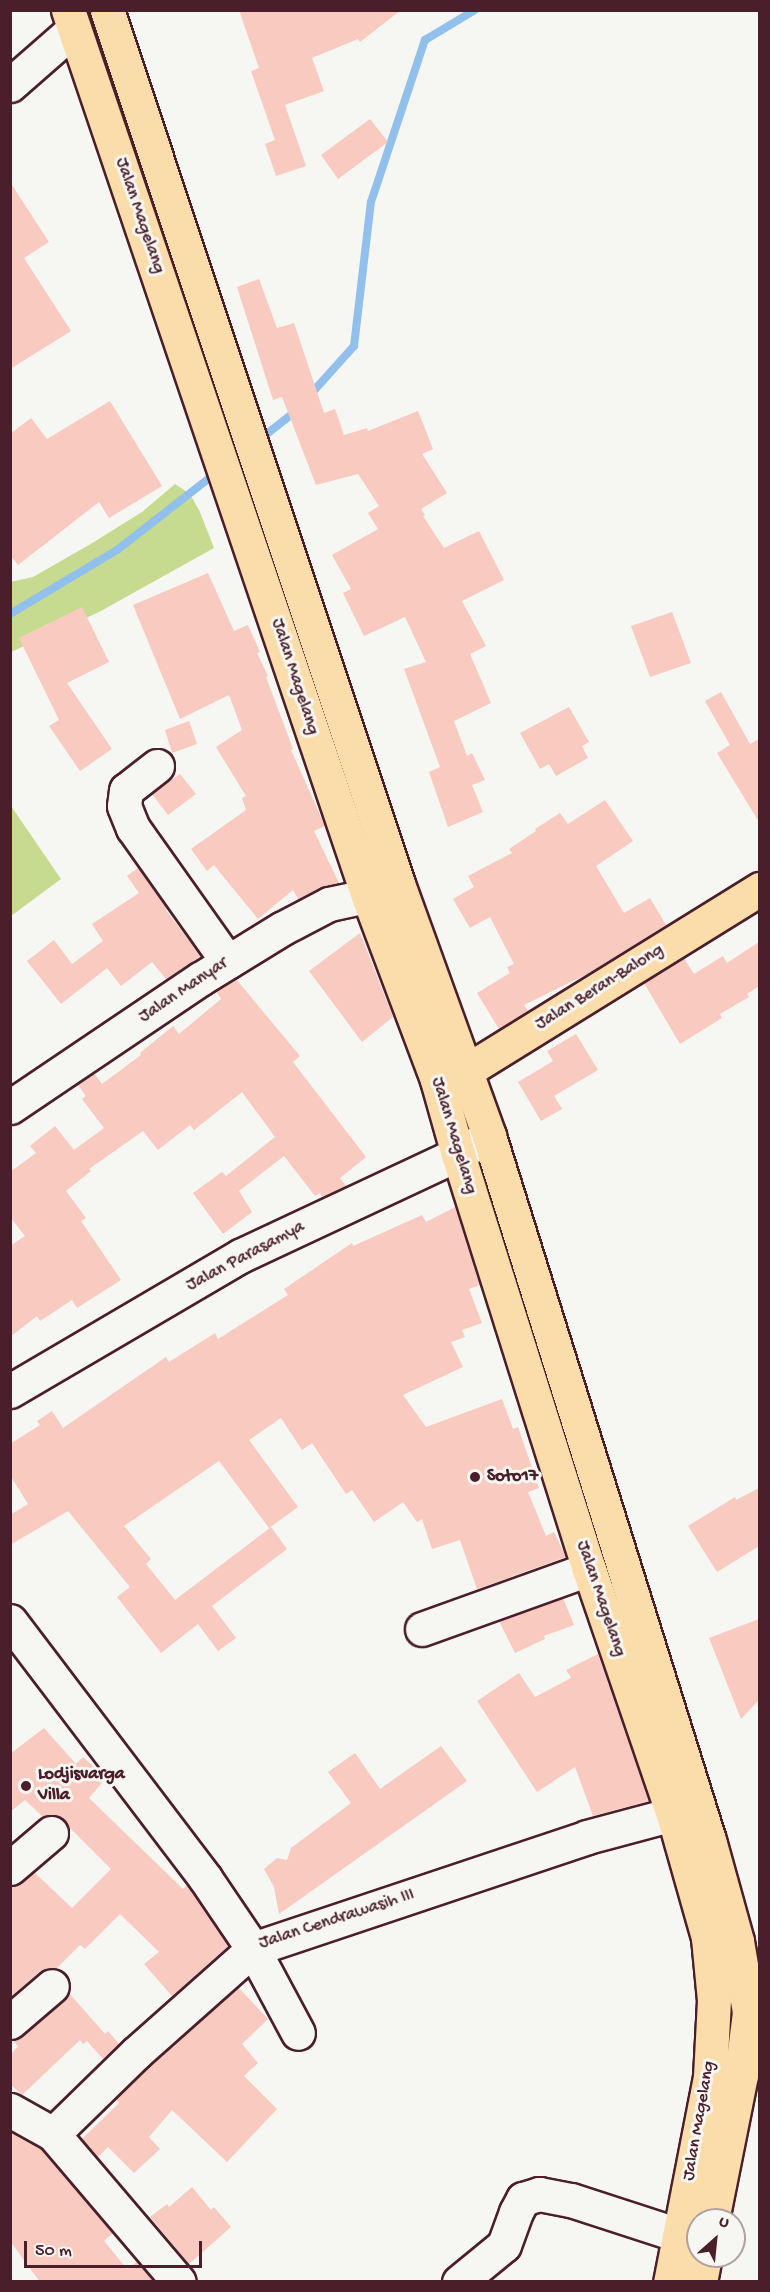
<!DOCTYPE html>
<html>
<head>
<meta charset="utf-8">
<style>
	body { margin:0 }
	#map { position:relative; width:770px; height:2292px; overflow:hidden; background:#f6f6f2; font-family:"Gochi Hand",sans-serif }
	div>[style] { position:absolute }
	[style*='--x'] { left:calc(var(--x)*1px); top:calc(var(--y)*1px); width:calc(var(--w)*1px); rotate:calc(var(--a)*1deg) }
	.green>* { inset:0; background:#c7db90 }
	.stream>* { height:8px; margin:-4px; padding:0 4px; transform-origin:4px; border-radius:4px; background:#90c0eb }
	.building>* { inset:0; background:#f9cac0 }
	.roads { filter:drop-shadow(2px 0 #4a1f2b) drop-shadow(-2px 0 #4a1f2b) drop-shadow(0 2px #4a1f2b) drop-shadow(0 -2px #4a1f2b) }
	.minor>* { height:33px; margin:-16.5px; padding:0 16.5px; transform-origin:16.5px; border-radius:16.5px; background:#f6f6f2 }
	.major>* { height:33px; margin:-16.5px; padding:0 16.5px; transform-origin:16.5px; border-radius:16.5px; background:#fbddab }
	.highway>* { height:33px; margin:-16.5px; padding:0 16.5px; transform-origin:16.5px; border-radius:16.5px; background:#fbddab }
	.dots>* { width:16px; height:16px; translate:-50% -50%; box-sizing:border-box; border:3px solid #f6f6f2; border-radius:50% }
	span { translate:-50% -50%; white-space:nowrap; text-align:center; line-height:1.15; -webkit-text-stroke:6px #f6f6f2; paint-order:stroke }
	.street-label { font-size:18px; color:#4a1f2b }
	.poi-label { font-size:18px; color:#4a1f2b; font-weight:700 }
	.left { translate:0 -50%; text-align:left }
	.frame { position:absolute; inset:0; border:12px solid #4a1f2b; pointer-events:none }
	.north { position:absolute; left:686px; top:2208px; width:60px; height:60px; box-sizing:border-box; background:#f6f6f2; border:2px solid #b1a0a2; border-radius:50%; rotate:27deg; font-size:16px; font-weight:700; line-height:24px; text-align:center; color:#4a1f2b }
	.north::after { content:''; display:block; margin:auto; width:21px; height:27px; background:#4a1f2b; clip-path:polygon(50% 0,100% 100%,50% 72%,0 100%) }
	.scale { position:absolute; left:24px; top:2241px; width:178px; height:27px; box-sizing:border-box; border:3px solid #4a1f2b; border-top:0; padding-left:8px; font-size:18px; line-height:21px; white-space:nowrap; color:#4a1f2b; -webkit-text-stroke:4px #f6f6f2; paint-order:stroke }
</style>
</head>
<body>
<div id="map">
	<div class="green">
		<div style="clip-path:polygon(175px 484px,190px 494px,200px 512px,214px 548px,99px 612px,11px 652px,10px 582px,33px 577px,94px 542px,142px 512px)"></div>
		<div style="clip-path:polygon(11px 806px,61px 879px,11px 916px,10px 916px)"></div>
	</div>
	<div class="stream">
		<div style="--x:310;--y:395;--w:66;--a:-48.1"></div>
		<div style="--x:354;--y:346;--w:145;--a:-83.3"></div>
		<div style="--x:371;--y:202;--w:171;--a:-71.6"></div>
		<div style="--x:425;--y:40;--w:58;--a:-31"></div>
		<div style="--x:259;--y:440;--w:47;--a:-38.1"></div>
		<div style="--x:10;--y:614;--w:125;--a:-30.9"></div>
		<div style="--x:117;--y:550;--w:125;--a:-37.9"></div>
	</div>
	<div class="building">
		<div style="clip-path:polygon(239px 10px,401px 10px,360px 42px,358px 39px,312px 58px,324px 91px,285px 105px,306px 166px,276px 176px,265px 144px,275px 140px,251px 71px,259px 68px)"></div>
		<div style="clip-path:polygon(370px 119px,388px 142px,338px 179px,321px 155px)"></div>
		<div style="clip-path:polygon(10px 182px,49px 242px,24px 258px,71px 331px,10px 369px)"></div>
		<div style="clip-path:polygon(259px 279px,277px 328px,294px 323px,324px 413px,335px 409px,344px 435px,367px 428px,368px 431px,418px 411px,433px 449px,422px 454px,447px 493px,421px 509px,425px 515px,423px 516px,444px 548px,479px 531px,504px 580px,462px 601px,486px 646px,470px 654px,491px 703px,454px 721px,467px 756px,472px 753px,485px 780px,472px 785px,483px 812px,448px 827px,429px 772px,440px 767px,404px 669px,426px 662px,405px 617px,364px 636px,343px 593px,351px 589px,332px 555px,378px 529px,368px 513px,379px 506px,358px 474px,316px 485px,282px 397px,273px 400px,237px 287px)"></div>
		<div style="clip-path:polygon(110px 401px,162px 486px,109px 518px,99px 502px,18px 565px,10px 555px,10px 434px,31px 418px,47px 439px)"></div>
		<div style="clip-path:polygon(208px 573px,234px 631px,248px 625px,260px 652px,257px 653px,268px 676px,266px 677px,293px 749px,291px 750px,325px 826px,314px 831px,339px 883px,321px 887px,298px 899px,293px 890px,258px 919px,214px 865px,207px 871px,191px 849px,246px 810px,242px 798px,246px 796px,216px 747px,242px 730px,229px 695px,180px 719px,133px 605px)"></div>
		<div style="clip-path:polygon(82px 607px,109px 662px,67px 683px,112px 749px,80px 771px,49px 726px,59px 720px,19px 638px)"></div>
		<div style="clip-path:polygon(672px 612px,691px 663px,650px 677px,631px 626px)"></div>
		<div style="clip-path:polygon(721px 692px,750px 744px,759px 739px,759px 822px,717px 753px,730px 745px,705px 701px)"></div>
		<div style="clip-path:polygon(569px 707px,589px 742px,582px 746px,588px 758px,556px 776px,549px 764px,540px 769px,520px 733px)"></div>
		<div style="clip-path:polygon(189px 721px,197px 744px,172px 753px,165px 730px)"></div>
		<div style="clip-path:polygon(180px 774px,196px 794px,168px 815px,152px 794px)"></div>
		<div style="clip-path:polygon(605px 800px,633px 841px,596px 866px,624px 913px,650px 898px,666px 925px,589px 973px,524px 1005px,528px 1011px,499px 1029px,477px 993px,510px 973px,507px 967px,514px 964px,490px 917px,470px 928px,453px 899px,474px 887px,468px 876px,512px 853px,509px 849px,536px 831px,535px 829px,560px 813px,568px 824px)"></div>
		<div style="clip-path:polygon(138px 868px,167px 908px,165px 909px,201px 956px,166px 979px,152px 962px,121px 986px,107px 968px,61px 1004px,27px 961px,54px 940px,72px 964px,103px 941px,92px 924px,139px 893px,127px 876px)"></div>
		<div style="clip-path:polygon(360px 933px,393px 1017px,362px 1042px,309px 971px)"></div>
		<div style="clip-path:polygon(759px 942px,759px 986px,747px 994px,749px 997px,720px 1014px,722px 1018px,680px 1044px,644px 983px,684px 958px,694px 974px,723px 956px,727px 963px)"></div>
		<div style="clip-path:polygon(236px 979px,300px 1056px,293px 1062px,366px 1157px,340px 1178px,346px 1186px,322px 1197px,320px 1193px,315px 1196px,284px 1156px,239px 1191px,252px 1212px,223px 1234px,193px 1193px,222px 1172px,226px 1176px,275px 1137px,242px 1092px,194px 1130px,190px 1125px,158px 1150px,143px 1131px,89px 1169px,91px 1171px,66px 1191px,86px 1218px,81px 1221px,121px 1280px,77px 1308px,72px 1300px,40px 1321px,37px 1316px,10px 1337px,10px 1246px,25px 1236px,10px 1217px,10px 1172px,36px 1153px,30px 1146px,55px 1126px,74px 1150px,104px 1128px,82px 1099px,86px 1096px,78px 1085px,94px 1073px,102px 1084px,141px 1055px,140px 1053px,173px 1026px,179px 1034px,221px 999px,216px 991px)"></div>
		<div style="clip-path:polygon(576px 1034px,598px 1070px,554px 1096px,562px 1109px,541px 1121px,518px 1082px,553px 1061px,547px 1051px)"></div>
		<div style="clip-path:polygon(455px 1207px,480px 1285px,469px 1289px,482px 1323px,462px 1330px,465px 1337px,451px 1342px,463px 1367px,403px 1395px,426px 1427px,502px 1399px,513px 1429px,518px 1427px,539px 1488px,528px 1492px,546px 1536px,554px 1532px,566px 1557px,477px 1589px,460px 1540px,432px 1549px,422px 1519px,417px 1522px,403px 1502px,374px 1522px,352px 1490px,346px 1494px,312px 1443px,302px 1450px,281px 1418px,249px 1440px,298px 1507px,269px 1528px,219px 1461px,124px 1526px,151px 1559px,146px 1564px,175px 1600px,271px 1527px,287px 1549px,212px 1606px,236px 1638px,218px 1651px,198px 1624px,161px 1653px,117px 1597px,130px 1587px,68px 1511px,10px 1545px,10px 1515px,28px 1504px,10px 1475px,10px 1444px,40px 1425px,37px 1421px,52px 1411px,63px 1428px,166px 1357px,169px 1362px,215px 1333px,218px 1339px,288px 1295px,284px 1289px,352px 1243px,353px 1246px,422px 1215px,426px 1222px)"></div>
		<div style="clip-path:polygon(759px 1488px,759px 1546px,717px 1572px,688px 1526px,735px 1497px,736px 1500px)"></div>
		<div style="clip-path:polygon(563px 1598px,574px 1625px,544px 1636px,545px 1639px,515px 1653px,499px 1621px)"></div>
		<div style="clip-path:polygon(759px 1619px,759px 1700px,741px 1719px,709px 1638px)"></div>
		<div style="clip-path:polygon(598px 1654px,649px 1801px,593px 1816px,575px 1767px,537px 1792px,477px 1701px,519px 1673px,535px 1697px,571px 1678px,566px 1670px)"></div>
		<div style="clip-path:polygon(44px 1728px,76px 1764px,83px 1757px,106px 1778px,89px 1798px,183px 1889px,187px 1885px,228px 1946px,172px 1996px,144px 1964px,159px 1952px,120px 1914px,85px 1949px,80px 1945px,57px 1968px,48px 1968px,40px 1971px,10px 1997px,10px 1886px,22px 1883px,34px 1872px,72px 1908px,111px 1869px,58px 1816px,43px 1817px,25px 1800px,10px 1812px,10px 1754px)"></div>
		<div style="clip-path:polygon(441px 1746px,467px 1781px,279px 1914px,274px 1887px,264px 1869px,277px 1858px,287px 1860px,291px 1848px,351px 1803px,328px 1772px,355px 1753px,380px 1789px)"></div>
		<div style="clip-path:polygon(238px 1987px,268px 2019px,242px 2044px,258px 2063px,244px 2076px,277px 2109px,227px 2162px,172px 2110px,149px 2137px,160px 2149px,134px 2173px,108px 2147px,98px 2157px,82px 2139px,119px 2103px,116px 2099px,149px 2067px)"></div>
		<div style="clip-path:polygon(69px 1993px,105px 2034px,108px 2031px,119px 2044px,103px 2059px,87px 2041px,83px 2044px,80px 2040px,22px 2095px,10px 2084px,10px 2055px,18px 2046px,12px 2040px,22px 2036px)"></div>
		<div style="clip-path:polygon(13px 2133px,41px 2149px,113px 2233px,104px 2241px,127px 2269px,137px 2262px,154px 2282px,40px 2282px,10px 2241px,10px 2135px)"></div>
		<div style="clip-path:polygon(192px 2187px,211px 2210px,214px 2207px,231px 2227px,189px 2264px,150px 2217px,167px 2204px,169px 2207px)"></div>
	</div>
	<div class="roads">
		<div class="minor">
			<div style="--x:10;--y:85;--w:85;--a:-41.2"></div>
			<div style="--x:157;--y:766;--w:39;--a:142"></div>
			<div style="--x:126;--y:790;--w:16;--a:97"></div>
			<div style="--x:124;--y:806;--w:24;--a:68"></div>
			<div style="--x:133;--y:828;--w:164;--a:54.7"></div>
			<div style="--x:10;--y:1107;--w:229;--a:-34"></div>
			<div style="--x:200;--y:979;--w:97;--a:-31.6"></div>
			<div style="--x:283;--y:928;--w:52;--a:-27.6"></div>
			<div style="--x:329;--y:904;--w:40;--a:-12"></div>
			<div style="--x:10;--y:1391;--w:267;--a:-30.4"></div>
			<div style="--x:240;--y:1256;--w:241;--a:-25.1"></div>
			<div style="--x:458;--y:1154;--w:36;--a:-30"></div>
			<div style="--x:10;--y:1621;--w:323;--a:52.8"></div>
			<div style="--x:205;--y:1878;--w:86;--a:55.9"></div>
			<div style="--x:253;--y:1949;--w:352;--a:-18.5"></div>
			<div style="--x:587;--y:1837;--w:89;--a:-15"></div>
			<div style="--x:422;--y:1629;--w:177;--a:-19.8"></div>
			<div style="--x:10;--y:1868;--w:54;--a:-40.5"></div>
			<div style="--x:10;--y:2022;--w:55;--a:-40.6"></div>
			<div style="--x:10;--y:2110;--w:49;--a:29.2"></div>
			<div style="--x:53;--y:2134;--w:194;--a:49.6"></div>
			<div style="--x:53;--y:2134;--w:116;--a:-44.3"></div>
			<div style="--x:136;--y:2053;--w:157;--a:-41.6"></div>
			<div style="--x:253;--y:1949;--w:95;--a:61.8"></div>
			<div style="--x:459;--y:2282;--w:58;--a:-39.4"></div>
			<div style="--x:504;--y:2245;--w:35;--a:-70"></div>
			<div style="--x:516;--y:2212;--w:15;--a:-62"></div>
			<div style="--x:523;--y:2199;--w:17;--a:-17"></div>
			<div style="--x:539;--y:2194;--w:33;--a:11"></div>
			<div style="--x:571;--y:2200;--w:114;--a:18"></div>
		</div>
		<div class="major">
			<div style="--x:439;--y:1079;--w:28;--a:-17"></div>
			<div style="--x:466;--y:1071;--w:346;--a:-31.8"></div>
		</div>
		<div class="highway">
			<div style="--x:68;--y:10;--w:935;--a:71.29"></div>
			<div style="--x:368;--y:896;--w:197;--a:69.4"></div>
			<div style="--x:437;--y:1080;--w:77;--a:74.2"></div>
			<div style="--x:458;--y:1154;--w:435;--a:72.5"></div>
			<div style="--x:589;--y:1569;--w:259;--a:71.1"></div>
			<div style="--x:673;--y:1814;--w:129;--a:74.2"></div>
			<div style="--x:708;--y:1938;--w:62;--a:84.5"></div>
			<div style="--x:714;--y:2000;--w:77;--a:93"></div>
			<div style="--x:710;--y:2077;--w:209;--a:101"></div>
			<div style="--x:107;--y:10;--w:921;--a:71.58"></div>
			<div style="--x:398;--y:884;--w:268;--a:70.1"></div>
			<div style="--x:489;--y:1136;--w:738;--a:72.65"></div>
			<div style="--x:709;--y:1840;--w:105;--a:74.5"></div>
			<div style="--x:737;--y:1941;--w:72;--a:80.4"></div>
			<div style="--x:749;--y:2012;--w:64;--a:97.2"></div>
			<div style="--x:741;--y:2075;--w:148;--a:101.3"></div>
			<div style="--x:700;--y:2282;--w:26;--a:-79"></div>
		</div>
	</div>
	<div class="dots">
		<div style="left:475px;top:1477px;background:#4a1f2b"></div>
		<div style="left:26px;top:1786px;background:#4a1f2b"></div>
	</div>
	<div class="street-label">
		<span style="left:139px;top:216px;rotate:71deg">Jalan Magelang</span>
		<span style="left:294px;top:677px;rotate:72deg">Jalan Magelang</span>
		<span style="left:600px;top:988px;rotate:-32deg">Jalan Beran-Balong</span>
		<span style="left:184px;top:991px;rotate:-34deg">Jalan Manyar</span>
		<span style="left:453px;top:1136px;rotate:73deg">Jalan Magelang</span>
		<span style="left:246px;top:1257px;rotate:-28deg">Jalan Parasamya</span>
		<span style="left:600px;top:1599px;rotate:71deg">Jalan Magelang</span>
		<span style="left:337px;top:1920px;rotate:-18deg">Jalan Cendrawasih III</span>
		<span style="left:700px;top:2121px;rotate:-80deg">Jalan Magelang</span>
	</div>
	<div class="poi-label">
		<span class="left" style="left:487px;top:1477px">Soto17</span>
		<span class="left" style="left:38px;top:1786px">Lodjisvarga<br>Villa</span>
	</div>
	<div class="frame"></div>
	<div class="north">U</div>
	<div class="scale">50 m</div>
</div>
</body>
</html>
